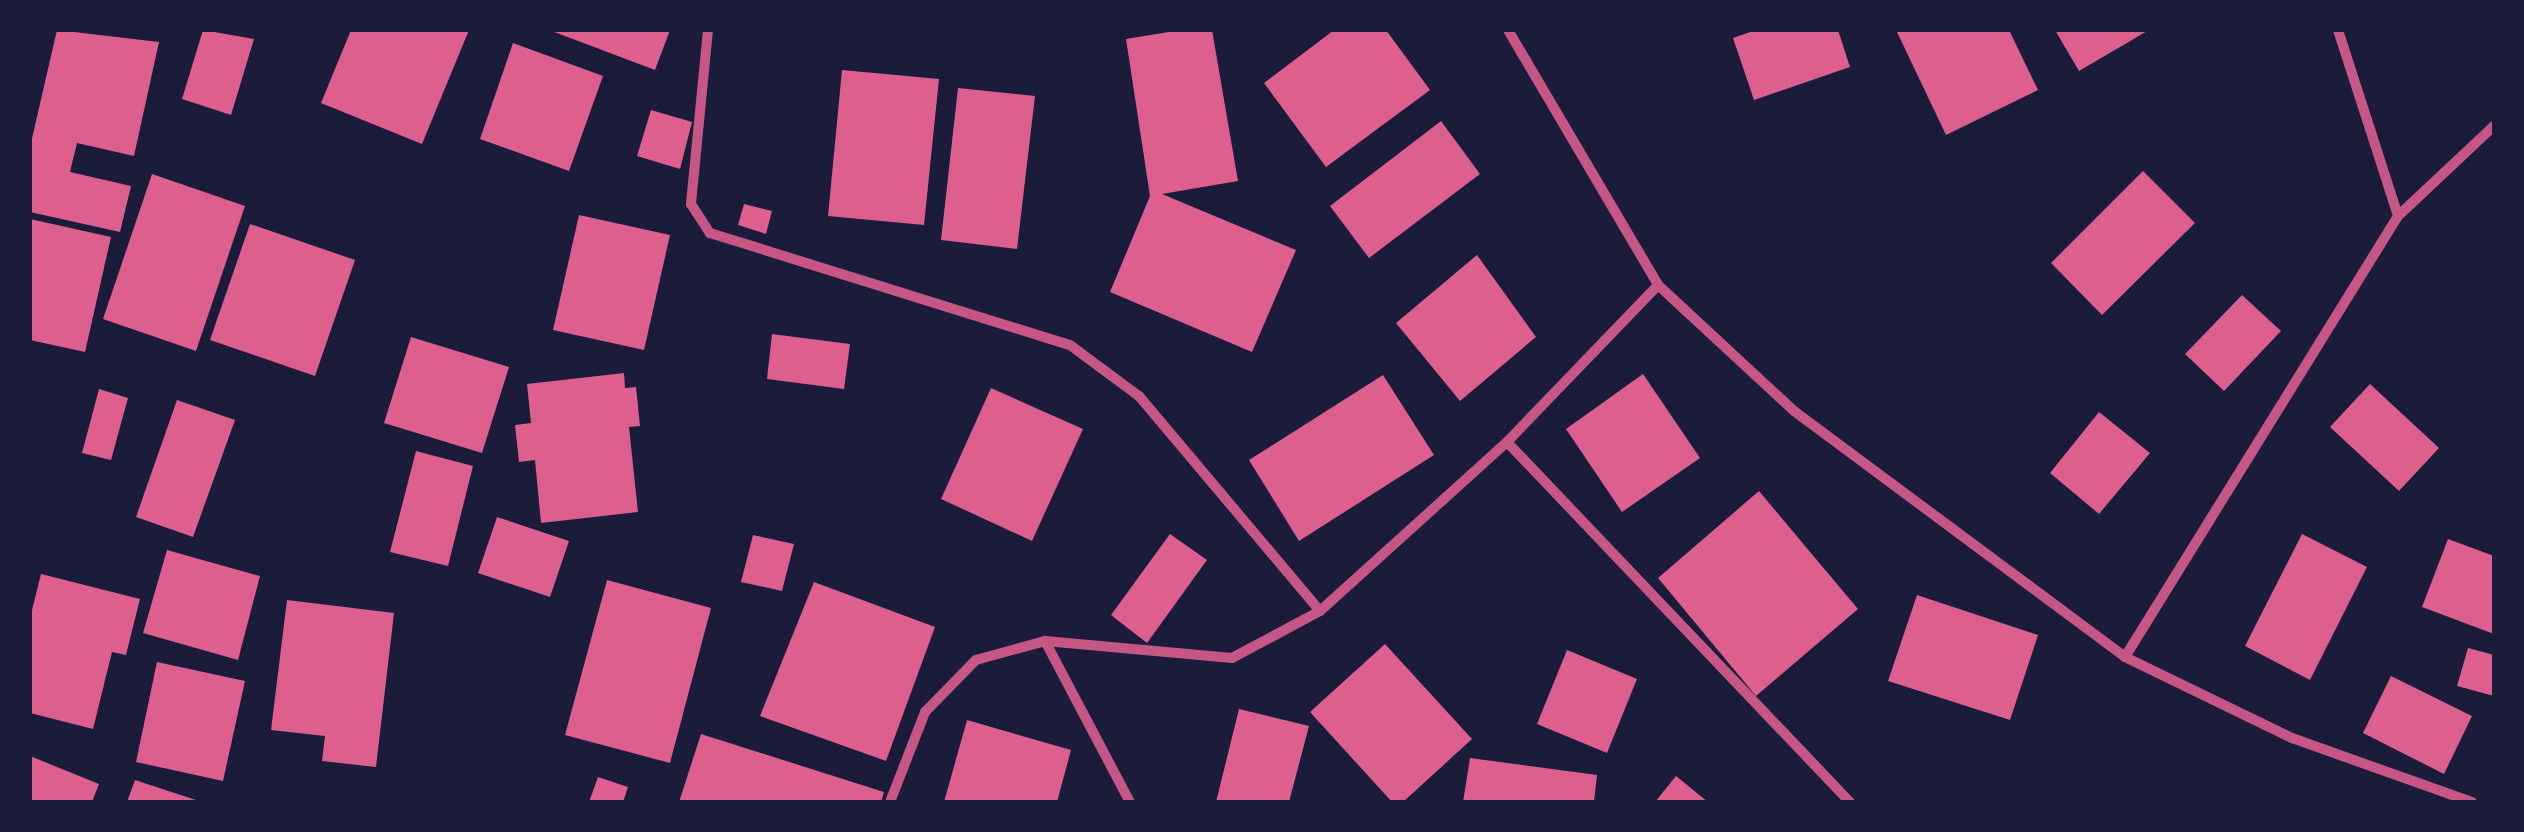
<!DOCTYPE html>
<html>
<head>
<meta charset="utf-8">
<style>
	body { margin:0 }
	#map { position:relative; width:2524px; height:832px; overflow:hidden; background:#1b1b3a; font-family:"Libre Baskerville",serif }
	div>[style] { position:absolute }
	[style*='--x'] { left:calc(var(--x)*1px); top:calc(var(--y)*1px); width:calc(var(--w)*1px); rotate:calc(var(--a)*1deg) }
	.building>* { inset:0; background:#dd5f8e }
	.minor>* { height:10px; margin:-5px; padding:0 5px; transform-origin:5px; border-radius:5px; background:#c65784 }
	span { translate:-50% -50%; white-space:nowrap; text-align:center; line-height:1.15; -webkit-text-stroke:10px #1b1b3a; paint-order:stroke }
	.frame { position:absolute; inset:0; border:32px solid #1b1b3a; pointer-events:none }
</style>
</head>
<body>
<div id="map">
	<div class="building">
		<div style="clip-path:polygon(57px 30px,159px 42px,134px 156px,77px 143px,70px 172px,131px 186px,120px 232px,30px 212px,30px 147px)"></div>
		<div style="clip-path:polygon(203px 30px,254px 39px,231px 115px,182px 99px)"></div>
		<div style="clip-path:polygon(351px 30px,469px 30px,422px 144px,321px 103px)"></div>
		<div style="clip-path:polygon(549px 30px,670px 30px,655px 70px)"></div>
		<div style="clip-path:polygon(1181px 30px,1212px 30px,1238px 181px,1162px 194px,1296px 250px,1252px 352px,1110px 292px,1150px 196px,1126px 39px)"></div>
		<div style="clip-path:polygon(1334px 30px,1386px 30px,1430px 90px,1326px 167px,1264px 83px)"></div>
		<div style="clip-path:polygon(1756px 30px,1838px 30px,1850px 67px,1754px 100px,1733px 38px)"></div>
		<div style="clip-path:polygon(1896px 30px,2009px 30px,2038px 90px,1946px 135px)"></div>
		<div style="clip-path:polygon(2055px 30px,2149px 30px,2079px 71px)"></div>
		<div style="clip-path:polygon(513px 43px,603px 76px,569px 171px,480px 139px)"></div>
		<div style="clip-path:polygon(842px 70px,939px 79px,924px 225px,828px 216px)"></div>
		<div style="clip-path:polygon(958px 88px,1035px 96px,1017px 249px,941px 240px)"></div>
		<div style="clip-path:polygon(651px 110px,692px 122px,680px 169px,637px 156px)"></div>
		<div style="clip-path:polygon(1441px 121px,1480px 174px,1369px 258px,1330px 206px)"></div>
		<div style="clip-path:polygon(2143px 171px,2195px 223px,2102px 315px,2051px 263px)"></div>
		<div style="clip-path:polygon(152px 174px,245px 206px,196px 351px,103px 319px)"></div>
		<div style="clip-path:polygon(744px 204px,772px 211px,766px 234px,738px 225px)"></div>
		<div style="clip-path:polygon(579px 215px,670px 235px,644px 350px,553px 330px)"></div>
		<div style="clip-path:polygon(30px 219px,111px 237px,85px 352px,30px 340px)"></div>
		<div style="clip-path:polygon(250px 224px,355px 260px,315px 376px,210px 340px)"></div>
		<div style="clip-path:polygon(1477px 255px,1536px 337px,1460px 401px,1396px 323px)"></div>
		<div style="clip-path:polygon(2242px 295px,2281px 331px,2224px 391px,2185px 354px)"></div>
		<div style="clip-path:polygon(772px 334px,850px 344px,844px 389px,767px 379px)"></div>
		<div style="clip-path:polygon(411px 337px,509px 367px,482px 453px,384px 423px)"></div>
		<div style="clip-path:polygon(624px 373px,625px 388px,636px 387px,640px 426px,629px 427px,638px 512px,541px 523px,535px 460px,519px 462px,515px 425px,531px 423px,527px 384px)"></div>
		<div style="clip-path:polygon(1643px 374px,1700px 458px,1622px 512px,1566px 429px)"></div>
		<div style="clip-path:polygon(1383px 375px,1434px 455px,1299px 541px,1249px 460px)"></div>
		<div style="clip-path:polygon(2370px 384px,2439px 448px,2399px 491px,2330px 427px)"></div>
		<div style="clip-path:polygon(991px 388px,1083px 429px,1032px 541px,941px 499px)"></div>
		<div style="clip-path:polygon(99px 389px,128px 398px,111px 460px,82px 453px)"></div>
		<div style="clip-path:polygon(177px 400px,235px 420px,193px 537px,136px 517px)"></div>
		<div style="clip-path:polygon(2099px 412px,2150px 453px,2099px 514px,2050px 473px)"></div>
		<div style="clip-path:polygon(416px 451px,473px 466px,448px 566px,390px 552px)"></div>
		<div style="clip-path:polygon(1759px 491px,1858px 609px,1756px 696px,1658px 578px)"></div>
		<div style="clip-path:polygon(497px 517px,569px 541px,550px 597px,478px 573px)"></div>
		<div style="clip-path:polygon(1170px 534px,1207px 560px,1147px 643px,1111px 615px)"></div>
		<div style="clip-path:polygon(2302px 534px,2367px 567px,2310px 680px,2245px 646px)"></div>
		<div style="clip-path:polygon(753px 535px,794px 544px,782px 591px,741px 582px)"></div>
		<div style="clip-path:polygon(2448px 539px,2494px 556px,2494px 634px,2422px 607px)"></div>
		<div style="clip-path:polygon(167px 550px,260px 576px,238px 660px,143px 633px)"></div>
		<div style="clip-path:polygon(41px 574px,140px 599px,126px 655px,112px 652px,93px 729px,30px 713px,30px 618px)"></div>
		<div style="clip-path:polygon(607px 580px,711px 608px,670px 763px,565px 735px)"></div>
		<div style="clip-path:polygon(814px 582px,935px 627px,886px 761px,760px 716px)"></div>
		<div style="clip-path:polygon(1917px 595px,2038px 635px,2010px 720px,1888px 681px)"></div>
		<div style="clip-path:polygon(287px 600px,394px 613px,376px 767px,322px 761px,325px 736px,271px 730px)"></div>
		<div style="clip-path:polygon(1385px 644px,1472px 739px,1403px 802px,1392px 802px,1310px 712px)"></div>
		<div style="clip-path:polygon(2468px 648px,2494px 655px,2494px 696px,2457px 686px)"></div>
		<div style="clip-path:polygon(1567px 650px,1637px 679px,1607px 753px,1537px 724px)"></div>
		<div style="clip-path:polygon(157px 662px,245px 681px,223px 781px,136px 762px)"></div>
		<div style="clip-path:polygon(2391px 676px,2472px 716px,2444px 774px,2363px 733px)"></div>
		<div style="clip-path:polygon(1239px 709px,1309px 726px,1289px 802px,1216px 802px)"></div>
		<div style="clip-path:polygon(967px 720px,1071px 750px,1057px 802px,944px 802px)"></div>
		<div style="clip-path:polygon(701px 734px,884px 792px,881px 802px,679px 802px)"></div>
		<div style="clip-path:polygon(30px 756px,99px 784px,92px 802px,30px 802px)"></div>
		<div style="clip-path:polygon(1470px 758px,1597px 775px,1594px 802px,1463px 802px)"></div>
		<div style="clip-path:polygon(1676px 776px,1708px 802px,1655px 802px)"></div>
		<div style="clip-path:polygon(598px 777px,628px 787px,623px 802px,589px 802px)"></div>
		<div style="clip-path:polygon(135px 780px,199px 801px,199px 802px,127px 802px)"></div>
	</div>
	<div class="minor">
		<div style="--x:708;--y:30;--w:175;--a:95.6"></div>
		<div style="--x:691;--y:204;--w:35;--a:57"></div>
		<div style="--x:710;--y:233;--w:377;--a:17.3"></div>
		<div style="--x:1070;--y:345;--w:86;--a:36.5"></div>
		<div style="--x:1139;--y:396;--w:281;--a:49.9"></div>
		<div style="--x:1508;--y:30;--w:296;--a:59.5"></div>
		<div style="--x:1658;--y:285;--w:185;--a:42.8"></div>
		<div style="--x:1794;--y:411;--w:412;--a:36.6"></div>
		<div style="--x:2125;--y:657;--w:186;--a:25.9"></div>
		<div style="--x:2292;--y:738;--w:191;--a:19.6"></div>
		<div style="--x:2338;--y:30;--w:195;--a:72.1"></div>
		<div style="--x:1507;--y:442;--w:497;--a:46.4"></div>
		<div style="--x:1045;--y:641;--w:182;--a:62.2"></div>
		<div style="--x:2125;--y:657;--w:519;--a:-58.24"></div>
		<div style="--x:2398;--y:216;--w:132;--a:-43.2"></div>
		<div style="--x:890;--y:802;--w:97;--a:-68.7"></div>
		<div style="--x:925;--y:712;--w:73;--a:-45.6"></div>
		<div style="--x:976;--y:660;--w:72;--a:-15.4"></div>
		<div style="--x:1045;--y:641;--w:188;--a:5.2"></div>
		<div style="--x:1232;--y:658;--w:100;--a:-28.1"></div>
		<div style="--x:1320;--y:611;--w:252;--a:-42.1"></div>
		<div style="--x:1507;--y:442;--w:218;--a:-46.1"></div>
	</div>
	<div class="frame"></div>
</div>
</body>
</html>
